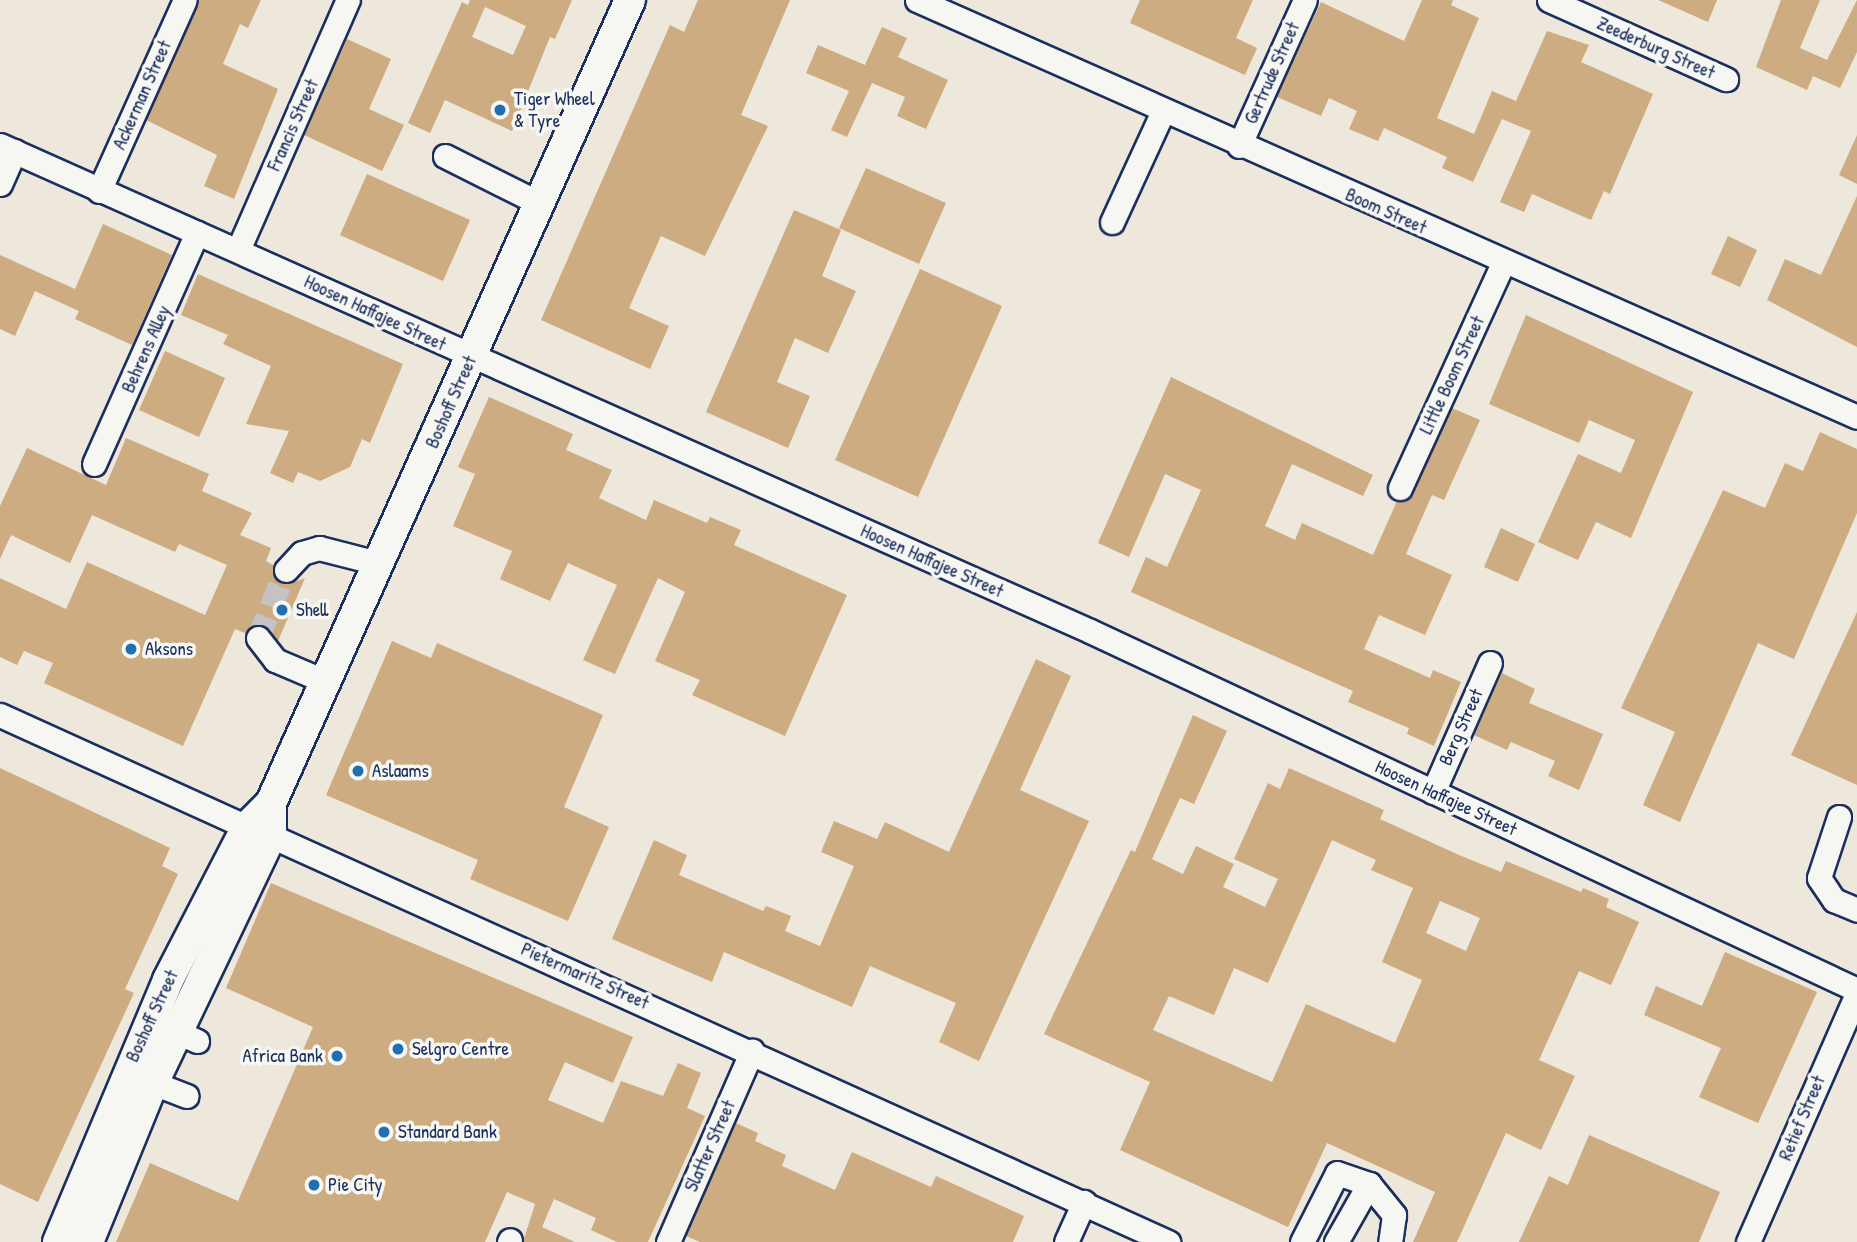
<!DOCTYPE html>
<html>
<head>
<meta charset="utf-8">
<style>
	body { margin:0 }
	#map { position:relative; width:1857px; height:1242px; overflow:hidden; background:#eee7db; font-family:"Patrick Hand",sans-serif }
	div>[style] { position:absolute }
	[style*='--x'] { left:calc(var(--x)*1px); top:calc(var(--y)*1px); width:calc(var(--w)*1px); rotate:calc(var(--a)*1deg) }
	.building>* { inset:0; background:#ccac80 }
	.minor-tunnel>* { height:23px; margin-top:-11.5px; transform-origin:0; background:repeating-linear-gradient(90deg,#c4c2c2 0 23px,transparent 0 34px) }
	.roads { filter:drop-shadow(2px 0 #1b2f5e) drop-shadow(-2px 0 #1b2f5e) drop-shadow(0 2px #1b2f5e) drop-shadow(0 -2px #1b2f5e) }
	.minor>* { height:23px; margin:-11.5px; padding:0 11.5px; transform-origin:11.5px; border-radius:11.5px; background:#f6f6f2 }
	.major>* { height:30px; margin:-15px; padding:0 15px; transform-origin:15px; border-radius:15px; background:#f6f6f2 }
	.dots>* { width:19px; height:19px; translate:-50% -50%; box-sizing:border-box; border:4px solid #f6f6f2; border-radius:50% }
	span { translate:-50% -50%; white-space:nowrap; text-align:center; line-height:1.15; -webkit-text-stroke:7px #f6f6f2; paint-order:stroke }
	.street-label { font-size:19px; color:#1b2f5e }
	.poi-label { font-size:19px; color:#1b2f5e }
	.left { translate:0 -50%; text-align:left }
	.right { translate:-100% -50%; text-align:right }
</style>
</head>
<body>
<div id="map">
	<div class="building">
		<div style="clip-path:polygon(199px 0,261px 0,248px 28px,240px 24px,223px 64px,278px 89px,234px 199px,204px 186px,217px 155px,146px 120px)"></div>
		<div style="clip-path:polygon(evenodd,470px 0,572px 0,555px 39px,550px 37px,512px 131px,445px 100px,430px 133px,408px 123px,462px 2px,468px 5px,470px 0,485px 7px,526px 26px,513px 55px,472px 37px,485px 7px)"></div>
		<div style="clip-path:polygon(698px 0,790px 0,741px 115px,768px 126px,705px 256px,661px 236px,629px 308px,669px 326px,650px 369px,541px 320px,670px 25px,684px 32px)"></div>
		<div style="clip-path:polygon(1140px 0,1253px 0,1236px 38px,1257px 48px,1245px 75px,1130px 23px)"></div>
		<div style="clip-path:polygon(1422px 0,1453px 0,1451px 5px,1479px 18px,1437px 118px,1474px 134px,1492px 91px,1516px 101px,1547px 31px,1589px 45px,1581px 62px,1653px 94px,1610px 194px,1604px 191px,1591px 220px,1532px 194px,1524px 212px,1500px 202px,1531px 131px,1502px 119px,1473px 182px,1442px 168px,1447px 157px,1384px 128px,1378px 141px,1349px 129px,1357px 111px,1329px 98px,1321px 116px,1277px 97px,1321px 2px,1404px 41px)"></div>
		<div style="clip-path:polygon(1658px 0,1717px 0,1708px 22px)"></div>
		<div style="clip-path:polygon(1781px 0,1820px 0,1800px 48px,1827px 60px,1857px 0,1857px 52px,1840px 88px,1813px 76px,1807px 90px,1756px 67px)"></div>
		<div style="clip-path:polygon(882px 27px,907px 38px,898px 57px,948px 80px,926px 129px,897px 116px,905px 97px,872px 83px,847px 137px,831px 130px,849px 91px,806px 73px,818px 45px,865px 65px)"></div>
		<div style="clip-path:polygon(347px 39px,391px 59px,369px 109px,404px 125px,382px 171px,304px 135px)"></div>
		<div style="clip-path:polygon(1857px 135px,1857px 184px,1839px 175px)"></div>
		<div style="clip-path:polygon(866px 168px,946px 203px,919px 264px,839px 228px)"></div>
		<div style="clip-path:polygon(367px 174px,470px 220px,443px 281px,340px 235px)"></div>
		<div style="clip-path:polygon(1857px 196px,1857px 347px,1767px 300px,1785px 259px,1821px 275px)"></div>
		<div style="clip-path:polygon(794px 210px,841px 230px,822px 276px,856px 291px,828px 353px,795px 338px,777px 382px,810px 396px,788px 448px,706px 412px)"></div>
		<div style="clip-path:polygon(103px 224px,172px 255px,132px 345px,75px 319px,79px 311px,35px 291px,15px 336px,0 329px,0 255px,75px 289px)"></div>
		<div style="clip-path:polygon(1728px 236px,1757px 250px,1740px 287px,1711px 274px)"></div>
		<div style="clip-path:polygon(920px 269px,1002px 306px,918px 497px,835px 460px)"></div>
		<div style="clip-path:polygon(198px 274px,403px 364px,370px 443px,362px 439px,350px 467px,320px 481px,298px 472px,293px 483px,270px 473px,289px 431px,246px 424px,271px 366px,223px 344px,228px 335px,181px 315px)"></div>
		<div style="clip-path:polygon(1526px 315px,1693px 392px,1631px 538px,1596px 522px,1578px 560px,1538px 542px,1578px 454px,1621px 473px,1635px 440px,1589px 420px,1579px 443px,1489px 404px)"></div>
		<div style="clip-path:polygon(165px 351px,225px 378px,199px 437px,139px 410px)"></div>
		<div style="clip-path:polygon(1171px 377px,1373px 475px,1363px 496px,1292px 464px,1265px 526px,1295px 540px,1302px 523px,1373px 555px,1397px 501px,1413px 494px,1452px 408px,1480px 420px,1444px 500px,1432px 495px,1406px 554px,1452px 575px,1425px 635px,1379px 615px,1364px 649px,1430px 678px,1433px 670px,1461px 682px,1434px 746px,1407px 734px,1409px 728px,1348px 702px,1353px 691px,1131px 592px,1146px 557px,1167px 567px,1201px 490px,1165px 474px,1129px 557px,1098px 543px)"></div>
		<div style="clip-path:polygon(489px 397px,573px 434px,566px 450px,612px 470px,599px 498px,646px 520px,654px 500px,707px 523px,710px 517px,741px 530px,734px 545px,847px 595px,785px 736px,692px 695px,700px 680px,655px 661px,685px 592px,658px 578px,615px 674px,583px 660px,617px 585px,568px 563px,550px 601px,500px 579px,512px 551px,453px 526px,475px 474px,458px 467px)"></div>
		<div style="clip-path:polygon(1820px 432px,1857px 449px,1857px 513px,1794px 659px,1758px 643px,1680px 822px,1643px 805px,1675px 732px,1621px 708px,1723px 490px,1765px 508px,1785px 463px,1803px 471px)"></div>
		<div style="clip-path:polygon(126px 438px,209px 474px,202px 491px,252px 513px,240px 535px,271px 548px,266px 561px,273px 565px,276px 580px,289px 584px,305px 578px,278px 641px,263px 625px,245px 633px,235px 629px,183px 746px,44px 683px,53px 663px,24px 651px,17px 665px,0 657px,0 578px,66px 609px,87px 562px,205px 615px,227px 565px,179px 544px,175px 552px,92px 515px,70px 563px,11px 535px,0 559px,0 506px,27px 448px,106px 485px)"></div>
		<div style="clip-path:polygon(1501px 528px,1535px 544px,1518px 582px,1484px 567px)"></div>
		<div style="clip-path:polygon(1857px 612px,1857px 785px,1791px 755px)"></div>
		<div style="clip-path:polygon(392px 641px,431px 658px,437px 643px,603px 715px,564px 807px,609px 827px,568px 921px,470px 879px,478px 860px,326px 795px)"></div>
		<div style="clip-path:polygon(1036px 659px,1071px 676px,1020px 790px,1089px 821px,979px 1061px,939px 1042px,956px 1003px,870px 966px,852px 1007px,724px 952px,712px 982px,612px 939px,654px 840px,687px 855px,679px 875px,763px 911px,766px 906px,791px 916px,785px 931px,820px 946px,854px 866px,821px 852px,834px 821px,877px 839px,885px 822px,949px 852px)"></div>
		<div style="clip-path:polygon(1502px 673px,1535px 689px,1529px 703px,1603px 734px,1579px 790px,1548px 776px,1555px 761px,1511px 742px,1507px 750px,1474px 735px)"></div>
		<div style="clip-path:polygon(evenodd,1193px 715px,1227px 731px,1194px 804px,1180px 798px,1152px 859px,1183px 874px,1196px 846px,1234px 864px,1223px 887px,1265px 907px,1278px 879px,1234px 859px,1268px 783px,1280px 789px,1289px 768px,1384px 810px,1380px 819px,1459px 855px,1501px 872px,1506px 861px,1581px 892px,1583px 888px,1609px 899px,1606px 907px,1639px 922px,1611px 985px,1579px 971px,1539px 1060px,1575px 1076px,1541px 1150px,1506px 1133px,1457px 1242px,1413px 1242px,1435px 1192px,1327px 1143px,1288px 1227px,1120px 1150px,1150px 1082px,1044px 1034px,1131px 850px,1135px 852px,1193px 715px,1332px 840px,1376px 860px,1371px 870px,1413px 888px,1382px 962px,1422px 980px,1395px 1043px,1306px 1004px,1272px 1082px,1153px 1030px,1169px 996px,1214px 1015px,1234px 968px,1268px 983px,1332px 840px,1193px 715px,1440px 901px,1480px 918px,1466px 951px,1426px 933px,1440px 901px)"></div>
		<div style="clip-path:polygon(0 768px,170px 848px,162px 866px,178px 874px,125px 989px,134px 993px,38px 1202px,0 1184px)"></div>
		<div style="clip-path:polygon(271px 883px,633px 1037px,613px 1083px,565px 1062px,548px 1100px,603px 1123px,621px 1081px,663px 1096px,678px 1063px,701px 1073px,687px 1108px,705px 1116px,648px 1242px,617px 1242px,591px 1230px,596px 1218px,554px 1199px,542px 1227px,575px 1242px,523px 1242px,535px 1204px,507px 1192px,485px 1242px,116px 1242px,150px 1163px,238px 1201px,313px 1027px,226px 988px)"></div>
		<div style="clip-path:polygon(1725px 952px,1817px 992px,1758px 1123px,1699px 1097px,1721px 1048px,1644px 1015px,1656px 986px,1702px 1006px)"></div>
		<div style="clip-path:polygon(736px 1123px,758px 1133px,755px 1141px,786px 1155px,782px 1166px,835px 1190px,852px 1152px,931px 1187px,936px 1176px,1024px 1216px,1013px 1242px,700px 1242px,686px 1236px)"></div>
		<div style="clip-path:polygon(1589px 1135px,1720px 1192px,1699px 1242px,1519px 1242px,1549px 1176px,1568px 1185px)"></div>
	</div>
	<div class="minor-tunnel">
		<div style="--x:258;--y:638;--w:74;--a:-67.6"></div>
	</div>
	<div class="roads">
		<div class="minor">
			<div style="--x:917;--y:0;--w:1028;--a:23.92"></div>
			<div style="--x:1549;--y:0;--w:194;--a:24.1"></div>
			<div style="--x:0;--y:145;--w:1193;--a:24.03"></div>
			<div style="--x:1090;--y:631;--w:847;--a:25.08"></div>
			<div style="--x:1239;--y:146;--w:160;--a:-65.7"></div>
			<div style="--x:445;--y:156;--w:105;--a:26.6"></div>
			<div style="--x:0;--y:184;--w:36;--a:-66"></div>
			<div style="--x:99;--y:191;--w:209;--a:-65.8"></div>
			<div style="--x:1112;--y:222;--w:122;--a:-65.3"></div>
			<div style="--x:238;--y:250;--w:273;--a:-66.3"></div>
			<div style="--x:94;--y:464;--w:253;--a:-66"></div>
			<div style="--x:1400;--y:488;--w:247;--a:-65.4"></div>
			<div style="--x:286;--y:570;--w:23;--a:-47"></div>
			<div style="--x:302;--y:553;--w:18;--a:-16"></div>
			<div style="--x:319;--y:548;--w:61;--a:14.3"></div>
			<div style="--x:258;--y:638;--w:28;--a:52"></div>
			<div style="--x:275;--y:660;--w:51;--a:23.1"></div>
			<div style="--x:0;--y:715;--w:271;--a:24.4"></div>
			<div style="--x:1433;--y:792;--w:141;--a:-66.2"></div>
			<div style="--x:1839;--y:817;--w:64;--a:108.2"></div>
			<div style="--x:1819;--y:878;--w:27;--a:56"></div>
			<div style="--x:1834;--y:900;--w:25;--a:23"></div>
			<div style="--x:271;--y:836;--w:985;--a:24.35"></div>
			<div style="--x:177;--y:1032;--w:22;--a:24"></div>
			<div style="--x:153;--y:1083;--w:36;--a:21"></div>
			<div style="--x:509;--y:1242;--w:2;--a:-63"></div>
			<div style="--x:668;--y:1242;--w:209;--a:-66.3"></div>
			<div style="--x:1066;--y:1242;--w:44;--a:-65.8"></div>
			<div style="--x:1302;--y:1242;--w:77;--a:-63.1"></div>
			<div style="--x:1337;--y:1173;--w:34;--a:19"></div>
			<div style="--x:1336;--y:1242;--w:67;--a:-60.4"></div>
			<div style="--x:1369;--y:1184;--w:40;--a:51"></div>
			<div style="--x:1394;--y:1215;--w:27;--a:98"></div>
			<div style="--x:1748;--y:1242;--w:271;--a:-66.3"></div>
		</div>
		<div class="major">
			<div style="--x:58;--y:1242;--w:284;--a:-67.2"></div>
			<div style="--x:168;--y:980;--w:172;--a:-62.7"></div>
			<div style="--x:247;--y:827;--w:34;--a:-45"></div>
			<div style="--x:271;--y:803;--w:880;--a:-65.91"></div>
			<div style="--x:88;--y:1242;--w:172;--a:-67.8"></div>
			<div style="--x:153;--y:1083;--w:274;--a:-64.5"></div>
			<div style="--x:271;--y:836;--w:33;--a:-90"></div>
		</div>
	</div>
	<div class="dots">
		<div style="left:500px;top:110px;background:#1f6fb2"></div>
		<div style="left:282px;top:610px;background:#1f6fb2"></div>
		<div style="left:131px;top:649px;background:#1f6fb2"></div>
		<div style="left:358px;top:771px;background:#1f6fb2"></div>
		<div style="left:398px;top:1049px;background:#1f6fb2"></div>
		<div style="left:337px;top:1056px;background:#1f6fb2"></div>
		<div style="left:384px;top:1132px;background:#1f6fb2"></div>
		<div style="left:314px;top:1185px;background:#1f6fb2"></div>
	</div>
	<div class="street-label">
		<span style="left:1656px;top:48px;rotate:24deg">Zeederburg Street</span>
		<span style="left:1272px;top:73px;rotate:-66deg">Gertrude Street</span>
		<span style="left:142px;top:95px;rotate:-66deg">Ackerman Street</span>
		<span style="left:293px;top:125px;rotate:-66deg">Francis Street</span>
		<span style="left:1386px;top:211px;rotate:24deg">Boom Street</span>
		<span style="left:375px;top:313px;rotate:25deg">Hoosen Haffajee Street</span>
		<span style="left:146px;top:349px;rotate:-66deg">Behrens Alley</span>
		<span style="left:1452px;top:375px;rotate:-65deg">Little Boom Street</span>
		<span style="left:451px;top:402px;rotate:-66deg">Boshoff Street</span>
		<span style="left:932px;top:561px;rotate:24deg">Hoosen Haffajee Street</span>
		<span style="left:1461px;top:727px;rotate:-66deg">Berg Street</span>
		<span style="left:1446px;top:798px;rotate:25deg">Hoosen Haffajee Street</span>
		<span style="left:585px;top:976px;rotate:24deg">Pietermaritz Street</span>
		<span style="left:152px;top:1016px;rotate:-65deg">Boshoff Street</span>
		<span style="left:1802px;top:1118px;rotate:-67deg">Retief Street</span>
		<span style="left:710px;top:1146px;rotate:-66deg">Slatter Street</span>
	</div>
	<div class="poi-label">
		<span class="left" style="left:514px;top:110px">Tiger Wheel<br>&amp; Tyre</span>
		<span class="left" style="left:296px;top:610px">Shell</span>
		<span class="left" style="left:145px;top:649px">Aksons</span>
		<span class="left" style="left:372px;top:771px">Aslaams</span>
		<span class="left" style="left:412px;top:1049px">Selgro Centre</span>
		<span class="right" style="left:323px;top:1056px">Africa Bank</span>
		<span class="left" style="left:398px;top:1132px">Standard Bank</span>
		<span class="left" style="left:328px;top:1185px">Pie City</span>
	</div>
</div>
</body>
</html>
